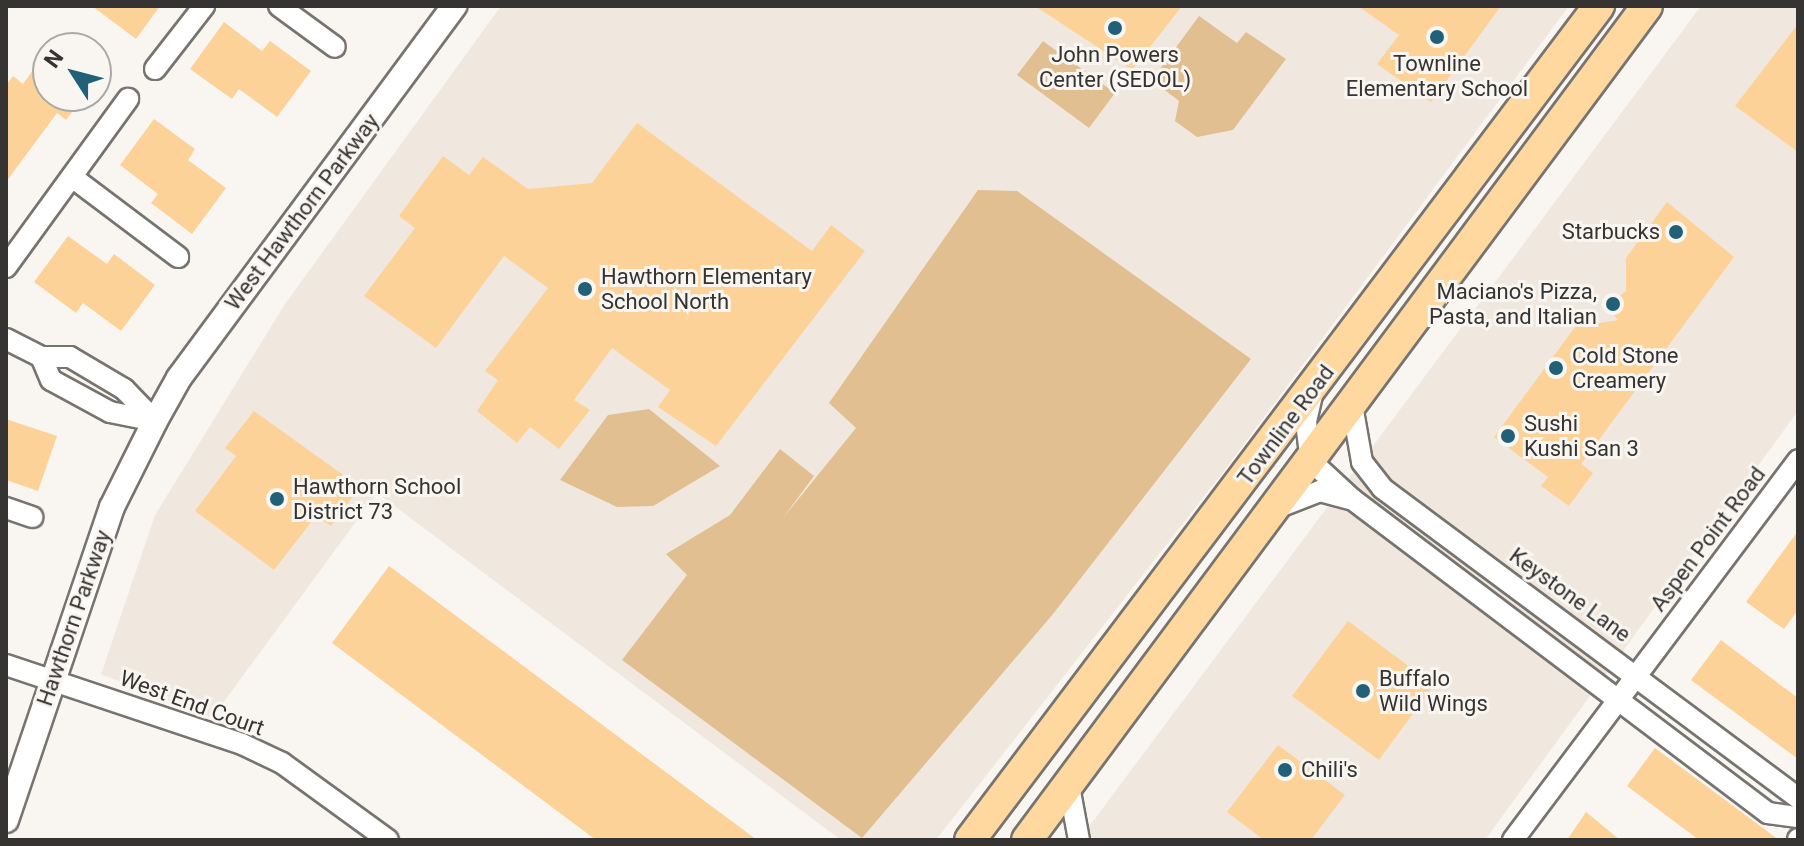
<!DOCTYPE html>
<html>
<head>
<meta charset="utf-8">
<style>
	body { margin:0 }
	#map { position:relative; width:1804px; height:846px; overflow:hidden; background:#f9f6f2; font-family:Roboto,sans-serif }
	div>[style] { position:absolute }
	[style*='--x'] { left:calc(var(--x)*1px); top:calc(var(--y)*1px); width:calc(var(--w)*1px); rotate:calc(var(--a)*1deg) }
	.built>* { inset:0; background:#f0e8de }
	.green>* { inset:0; background:#e1bf91 }
	.building>* { inset:0; background:#fdd298 }
	.roads { filter:drop-shadow(2px 0 #777470) drop-shadow(-2px 0 #777470) drop-shadow(0 2px #777470) drop-shadow(0 -2px #777470) }
	.minor>* { height:20px; margin:-10px; padding:0 10px; transform-origin:10px; border-radius:10px; background:#fff }
	.tertiary>* { height:24px; margin:-12px; padding:0 12px; transform-origin:12px; border-radius:12px; background:#fff }
	.primary>* { height:30px; margin:-15px; padding:0 15px; transform-origin:15px; border-radius:15px; background:#fed89f }
	.dots>* { width:22px; height:22px; translate:-50% -50%; box-sizing:border-box; border:4px solid #f9f6f2; border-radius:50% }
	span { translate:-50% -50%; white-space:nowrap; text-align:center; line-height:1.15; -webkit-text-stroke:6px #f9f6f2; paint-order:stroke }
	.poi-label { font-size:22px; color:#353433 }
	.right { translate:-100% -50%; text-align:right }
	.left { translate:0 -50%; text-align:left }
	.street-label { font-size:22px; color:#353433 }
	.frame { position:absolute; inset:0; border:8px solid #353433; pointer-events:none }
	.north { position:absolute; left:32px; top:32px; width:80px; height:80px; box-sizing:border-box; background:#f9f6f2; border:2px solid #aba8a6; border-radius:50%; rotate:306deg; font-size:22px; font-weight:700; line-height:32px; text-align:center; color:#353433 }
	.north::after { content:''; display:block; margin:auto; width:28px; height:36px; background:#216076; clip-path:polygon(50% 0,100% 100%,50% 72%,0 100%) }
</style>
</head>
<body>
<div id="map">
	<div class="built">
		<div style="clip-path:polygon(501px 6px,1569px 6px,1227px 467px,936px 840px,841px 840px,377px 493px,212px 718px,101px 674px,155px 515px,285px 304px)"></div>
		<div style="clip-path:polygon(1701px 6px,1798px 6px,1798px 411px,1485px 840px,1079px 840px)"></div>
	</div>
	<div class="green">
		<div style="clip-path:polygon(1199px 16px,1237px 43px,1246px 32px,1286px 59px,1233px 130px,1197px 137px,1175px 121px,1179px 101px,1152px 80px)"></div>
		<div style="clip-path:polygon(1043px 41px,1115px 93px,1089px 128px,1017px 75px)"></div>
		<div style="clip-path:polygon(978px 190px,1017px 191px,1251px 359px,1053px 614px,862px 838px,622px 660px,687px 575px,666px 554px,730px 515px,780px 449px,814px 476px,783px 518px,856px 428px,829px 403px)"></div>
		<div style="clip-path:polygon(649px 409px,720px 466px,653px 506px,617px 507px,560px 480px,608px 415px)"></div>
	</div>
	<div class="building">
		<div style="clip-path:polygon(92px 6px,160px 6px,136px 39px)"></div>
		<div style="clip-path:polygon(1035px 6px,1182px 6px,1132px 70px)"></div>
		<div style="clip-path:polygon(1358px 6px,1501px 6px,1431px 102px,1377px 64px,1399px 35px)"></div>
		<div style="clip-path:polygon(224px 22px,262px 51px,270px 41px,311px 71px,277px 117px,239px 89px,232px 99px,190px 69px)"></div>
		<div style="clip-path:polygon(1798px 24px,1798px 152px,1735px 106px)"></div>
		<div style="clip-path:polygon(48px 49px,48px 96px,84px 96px,66px 120px,57px 113px,6px 182px,6px 85px,13px 76px,23px 84px)"></div>
		<div style="clip-path:polygon(154px 119px,195px 149px,188px 160px,226px 188px,192px 234px,151px 203px,158px 194px,120px 165px)"></div>
		<div style="clip-path:polygon(637px 123px,812px 251px,831px 225px,865px 251px,716px 446px,658px 407px,670px 390px,612px 348px,574px 400px,590px 410px,559px 449px,530px 427px,517px 443px,477px 411px,498px 380px,485px 371px,548px 288px,504px 256px,436px 348px,364px 296px,415px 228px,399px 216px,443px 156px,469px 175px,483px 157px,528px 189px,592px 183px)"></div>
		<div style="clip-path:polygon(1667px 202px,1734px 257px,1581px 464px,1593px 473px,1569px 506px,1541px 486px,1548px 477px,1494px 437px,1575px 327px,1618px 320px,1606px 306px,1626px 291px,1626px 258px)"></div>
		<div style="clip-path:polygon(68px 236px,107px 264px,114px 254px,155px 285px,121px 331px,83px 303px,76px 313px,34px 282px)"></div>
		<div style="clip-path:polygon(254px 411px,360px 487px,331px 526px,316px 516px,274px 570px,195px 511px,236px 456px,225px 448px)"></div>
		<div style="clip-path:polygon(6px 419px,57px 436px,38px 491px,6px 480px)"></div>
		<div style="clip-path:polygon(1798px 531px,1798px 610px,1784px 629px,1746px 602px)"></div>
		<div style="clip-path:polygon(389px 566px,757px 840px,596px 840px,332px 643px)"></div>
		<div style="clip-path:polygon(1348px 621px,1434px 685px,1379px 760px,1292px 696px)"></div>
		<div style="clip-path:polygon(1721px 640px,1798px 698px,1798px 759px,1691px 680px)"></div>
		<div style="clip-path:polygon(1278px 745px,1345px 795px,1311px 840px,1264px 840px,1227px 812px)"></div>
		<div style="clip-path:polygon(1655px 748px,1779px 840px,1699px 840px,1627px 786px)"></div>
		<div style="clip-path:polygon(1586px 812px,1620px 840px,1567px 840px)"></div>
	</div>
	<div class="roads">
		<div class="minor">
			<div style="--x:279;--y:6;--w:69;--a:36.2"></div>
			<div style="--x:155;--y:69;--w:80;--a:-52.1"></div>
			<div style="--x:72;--y:177;--w:133;--a:37"></div>
			<div style="--x:6;--y:267;--w:208;--a:-54"></div>
			<div style="--x:6;--y:339;--w:39;--a:27"></div>
			<div style="--x:41;--y:357;--w:29;--a:0"></div>
			<div style="--x:70;--y:357;--w:63;--a:30.7"></div>
			<div style="--x:124;--y:389;--w:45;--a:45.9"></div>
			<div style="--x:155;--y:421;--w:46;--a:-168.7"></div>
			<div style="--x:110;--y:412;--w:67;--a:-151.5"></div>
			<div style="--x:51;--y:380;--w:25;--a:-113"></div>
			<div style="--x:1313;--y:391;--w:32;--a:103"></div>
			<div style="--x:1306;--y:422;--w:39;--a:83"></div>
			<div style="--x:1311;--y:461;--w:56;--a:42.8"></div>
			<div style="--x:1352;--y:499;--w:521;--a:37.05"></div>
			<div style="--x:1768;--y:813;--w:30;--a:8"></div>
			<div style="--x:1352;--y:405;--w:58;--a:80"></div>
			<div style="--x:1362;--y:462;--w:33;--a:52"></div>
			<div style="--x:1382;--y:488;--w:519;--a:36.69"></div>
			<div style="--x:6;--y:508;--w:28;--a:19"></div>
			<div style="--x:1274;--y:509;--w:49;--a:-21.4"></div>
			<div style="--x:1320;--y:491;--w:31;--a:15"></div>
			<div style="--x:6;--y:665;--w:249;--a:18.5"></div>
			<div style="--x:242;--y:744;--w:44;--a:25.4"></div>
			<div style="--x:282;--y:763;--w:131;--a:36"></div>
			<div style="--x:1069;--y:786;--w:55;--a:79.5"></div>
			<div style="--x:1513;--y:840;--w:475;--a:-53.1"></div>
			<div style="--x:1798;--y:840;--w:1;--a:-90"></div>
		</div>
		<div class="tertiary">
			<div style="--x:6;--y:820;--w:330;--a:-71.3"></div>
			<div style="--x:112;--y:507;--w:96;--a:-63.4"></div>
			<div style="--x:155;--y:421;--w:49;--a:-60.8"></div>
			<div style="--x:179;--y:378;--w:463;--a:-53.5"></div>
		</div>
		<div class="primary">
			<div style="--x:970;--y:840;--w:1045;--a:-52.98"></div>
			<div style="--x:1027;--y:840;--w:1039;--a:-53.37"></div>
		</div>
	</div>
	<div class="dots">
		<div style="left:1115px;top:28px;background:#216076"></div>
		<div style="left:1437px;top:37px;background:#216076"></div>
		<div style="left:1676px;top:232px;background:#216076"></div>
		<div style="left:585px;top:289px;background:#216076"></div>
		<div style="left:1613px;top:304px;background:#216076"></div>
		<div style="left:1556px;top:368px;background:#216076"></div>
		<div style="left:1508px;top:436px;background:#216076"></div>
		<div style="left:277px;top:499px;background:#216076"></div>
		<div style="left:1363px;top:691px;background:#216076"></div>
		<div style="left:1285px;top:770px;background:#216076"></div>
	</div>
	<div class="poi-label">
		<span style="left:1115px;top:67px">John Powers<br>Center (SEDOL)</span>
		<span style="left:1437px;top:76px">Townline<br>Elementary School</span>
		<span class="right" style="left:1660px;top:232px">Starbucks</span>
		<span class="left" style="left:601px;top:289px">Hawthorn Elementary<br>School North</span>
		<span class="right" style="left:1597px;top:304px">Maciano's Pizza,<br>Pasta, and Italian</span>
		<span class="left" style="left:1572px;top:368px">Cold Stone<br>Creamery</span>
		<span class="left" style="left:1524px;top:436px">Sushi<br>Kushi San 3</span>
		<span class="left" style="left:293px;top:499px">Hawthorn School<br>District 73</span>
		<span class="left" style="left:1379px;top:691px">Buffalo<br>Wild Wings</span>
		<span class="left" style="left:1301px;top:770px">Chili's</span>
	</div>
	<div class="street-label">
		<span style="left:302px;top:212px;rotate:-53deg">West Hawthorn Parkway</span>
		<span style="left:1286px;top:425px;rotate:-53deg">Townline Road</span>
		<span style="left:1708px;top:539px;rotate:-53deg">Aspen Point Road</span>
		<span style="left:1570px;top:595px;rotate:36deg">Keystone Lane</span>
		<span style="left:74px;top:618px;rotate:-71deg">Hawthorn Parkway</span>
		<span style="left:192px;top:703px;rotate:20deg">West End Court</span>
	</div>
	<div class="frame"></div>
	<div class="north">N</div>
</div>
</body>
</html>
